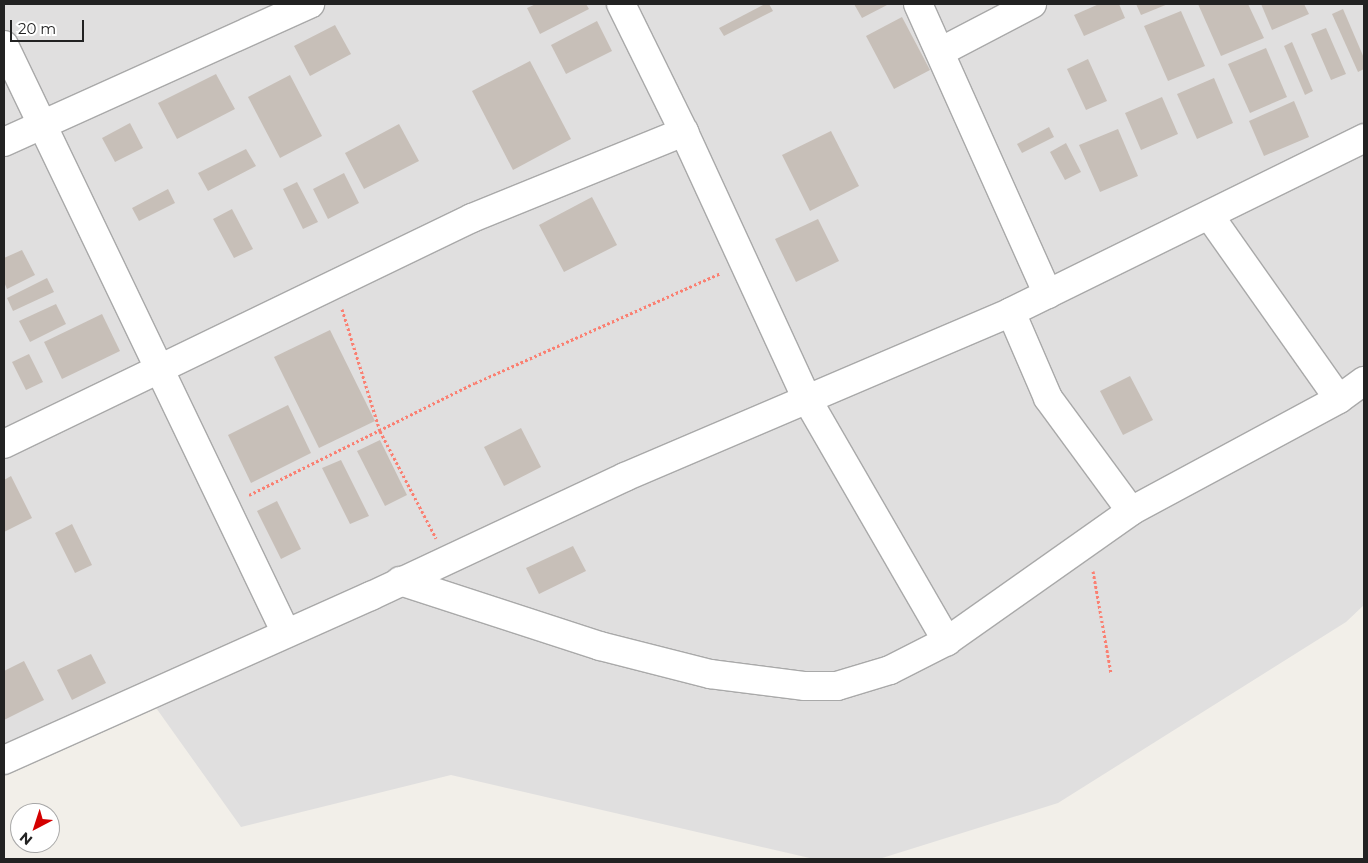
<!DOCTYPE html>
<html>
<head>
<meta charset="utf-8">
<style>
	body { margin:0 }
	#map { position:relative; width:1368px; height:863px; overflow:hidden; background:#f2efe9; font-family:Montserrat,sans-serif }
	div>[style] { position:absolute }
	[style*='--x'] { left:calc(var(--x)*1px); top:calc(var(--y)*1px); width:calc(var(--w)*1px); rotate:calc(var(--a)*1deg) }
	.residential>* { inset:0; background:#e0dfdf }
	.building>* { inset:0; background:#c7bfb8 }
	.path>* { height:3px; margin-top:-1.5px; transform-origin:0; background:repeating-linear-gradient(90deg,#fa8072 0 2.5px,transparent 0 5px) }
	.roads { filter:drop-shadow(1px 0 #a9a9a9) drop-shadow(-1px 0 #a9a9a9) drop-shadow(0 1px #a9a9a9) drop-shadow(0 -1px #a9a9a9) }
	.street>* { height:28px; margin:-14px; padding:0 14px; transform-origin:14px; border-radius:14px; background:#fff }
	span { translate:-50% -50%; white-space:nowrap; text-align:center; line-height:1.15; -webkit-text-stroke:4px #fff; paint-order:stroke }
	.frame { position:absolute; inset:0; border:5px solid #222; pointer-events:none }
	.north { position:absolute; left:10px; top:803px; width:50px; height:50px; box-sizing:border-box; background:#fff; border:1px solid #a7a7a7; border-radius:50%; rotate:220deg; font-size:14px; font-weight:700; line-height:20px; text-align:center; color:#222 }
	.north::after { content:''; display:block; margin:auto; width:18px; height:22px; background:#d40000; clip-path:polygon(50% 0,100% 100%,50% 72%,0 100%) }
	.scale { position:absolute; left:10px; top:20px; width:74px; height:22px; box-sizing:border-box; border:2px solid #222; border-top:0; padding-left:6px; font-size:15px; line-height:18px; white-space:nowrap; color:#222; -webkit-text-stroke:4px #fff; paint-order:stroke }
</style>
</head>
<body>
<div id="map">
	<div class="residential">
		<div style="clip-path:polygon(4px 4px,1364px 4px,1364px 605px,1346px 622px,1058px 803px,879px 859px,814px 859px,451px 775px,241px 827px,149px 698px,4px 762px)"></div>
	</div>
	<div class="building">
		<div style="clip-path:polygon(536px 4px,586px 4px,589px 9px,540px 34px,527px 8px)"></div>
		<div style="clip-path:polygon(765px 4px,769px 4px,773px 11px,724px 36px,719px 28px)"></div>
		<div style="clip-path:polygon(854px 4px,889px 4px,862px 18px)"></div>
		<div style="clip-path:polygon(1099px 4px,1119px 4px,1125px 18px,1084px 36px,1074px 15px)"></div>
		<div style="clip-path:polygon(1136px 4px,1168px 4px,1141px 15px)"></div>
		<div style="clip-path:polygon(1198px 4px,1248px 4px,1264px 38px,1221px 56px)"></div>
		<div style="clip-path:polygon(1261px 4px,1304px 4px,1309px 14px,1272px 30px)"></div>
		<div style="clip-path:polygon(1343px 9px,1364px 58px,1364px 69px,1358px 72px,1332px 14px)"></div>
		<div style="clip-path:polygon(1181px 11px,1205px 66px,1168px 81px,1144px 26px)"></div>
		<div style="clip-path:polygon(902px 17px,930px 70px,894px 89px,866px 36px)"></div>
		<div style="clip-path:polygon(597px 21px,612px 51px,566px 74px,551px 45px)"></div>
		<div style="clip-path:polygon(335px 25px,351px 54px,310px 76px,294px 46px)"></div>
		<div style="clip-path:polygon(1326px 28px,1346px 74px,1331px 80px,1311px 34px)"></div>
		<div style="clip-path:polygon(1292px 42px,1313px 91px,1305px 95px,1284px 46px)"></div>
		<div style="clip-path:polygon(1266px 48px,1287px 97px,1250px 113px,1228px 64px)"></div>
		<div style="clip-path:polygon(1088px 59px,1107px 101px,1086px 110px,1067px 69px)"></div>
		<div style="clip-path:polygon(530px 61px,571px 139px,513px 170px,472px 91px)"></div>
		<div style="clip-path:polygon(216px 74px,235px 109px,177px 139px,158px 103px)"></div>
		<div style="clip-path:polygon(290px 75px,322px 136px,280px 158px,248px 97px)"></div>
		<div style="clip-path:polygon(1214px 78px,1233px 123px,1197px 139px,1177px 94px)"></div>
		<div style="clip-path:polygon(1162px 97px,1178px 134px,1141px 150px,1125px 113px)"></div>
		<div style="clip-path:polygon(1294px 101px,1309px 137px,1264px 156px,1249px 121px)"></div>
		<div style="clip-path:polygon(130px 123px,143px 148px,115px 162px,102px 138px)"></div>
		<div style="clip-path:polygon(399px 124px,419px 161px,364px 189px,345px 153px)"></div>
		<div style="clip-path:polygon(1049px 127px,1054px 137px,1022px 153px,1017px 144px)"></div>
		<div style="clip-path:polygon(1118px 129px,1138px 176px,1100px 192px,1079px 145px)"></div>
		<div style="clip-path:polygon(831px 131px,859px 186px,810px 211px,782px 155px)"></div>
		<div style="clip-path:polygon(1066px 143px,1081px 172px,1065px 180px,1050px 152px)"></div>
		<div style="clip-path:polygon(246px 149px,256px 166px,208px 191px,198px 173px)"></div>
		<div style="clip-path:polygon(344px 173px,359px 203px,328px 219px,313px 189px)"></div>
		<div style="clip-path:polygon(297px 182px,318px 222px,303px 229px,283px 189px)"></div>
		<div style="clip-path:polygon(168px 189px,175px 203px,139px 221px,132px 208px)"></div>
		<div style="clip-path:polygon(592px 197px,617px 245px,564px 272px,539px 225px)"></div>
		<div style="clip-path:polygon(232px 209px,253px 249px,234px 258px,213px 219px)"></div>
		<div style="clip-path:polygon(818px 219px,839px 261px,796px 282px,775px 239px)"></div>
		<div style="clip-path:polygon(22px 250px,35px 275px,7px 289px,4px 282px,4px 258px)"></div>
		<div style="clip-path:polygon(47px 278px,54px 292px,13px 311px,7px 298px)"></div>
		<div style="clip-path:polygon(56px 304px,66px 324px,30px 342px,19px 321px)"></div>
		<div style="clip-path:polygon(102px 314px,120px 351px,62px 379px,44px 342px)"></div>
		<div style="clip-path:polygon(330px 330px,375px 421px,319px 448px,274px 357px)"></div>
		<div style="clip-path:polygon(29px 354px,43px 382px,26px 390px,12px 362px)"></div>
		<div style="clip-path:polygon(1130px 376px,1153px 420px,1123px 435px,1100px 391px)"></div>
		<div style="clip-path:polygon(288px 405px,311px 453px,251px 483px,228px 435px)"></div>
		<div style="clip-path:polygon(521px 428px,541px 467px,504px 486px,484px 447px)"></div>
		<div style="clip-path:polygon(380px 440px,407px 495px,385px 506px,357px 451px)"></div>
		<div style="clip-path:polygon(341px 460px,369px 516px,350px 524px,322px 468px)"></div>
		<div style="clip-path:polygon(11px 476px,32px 518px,4px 532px,4px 480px)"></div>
		<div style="clip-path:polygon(277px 501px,301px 549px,281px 559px,257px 511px)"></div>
		<div style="clip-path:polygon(72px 524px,92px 565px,75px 573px,55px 533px)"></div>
		<div style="clip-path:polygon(573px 546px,586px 571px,539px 594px,526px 568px)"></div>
		<div style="clip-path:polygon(91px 654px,106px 683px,72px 700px,57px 670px)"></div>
		<div style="clip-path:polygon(24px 661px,44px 700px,4px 720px,4px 671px)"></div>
	</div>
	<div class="path">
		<div style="--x:342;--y:309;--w:128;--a:72.7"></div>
		<div style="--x:380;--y:431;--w:121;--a:62.4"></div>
		<div style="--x:249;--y:495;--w:252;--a:-26.4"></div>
		<div style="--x:475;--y:383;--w:269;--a:-24.1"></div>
		<div style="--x:1093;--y:571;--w:104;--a:80"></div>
	</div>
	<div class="roads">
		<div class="street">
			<div style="--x:621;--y:4;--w:143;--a:63.8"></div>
			<div style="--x:684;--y:132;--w:294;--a:65.3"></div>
			<div style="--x:807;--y:399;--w:280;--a:60"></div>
			<div style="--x:918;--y:4;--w:318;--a:65.9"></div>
			<div style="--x:4;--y:45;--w:650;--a:64.38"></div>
			<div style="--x:940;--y:52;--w:104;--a:-27.6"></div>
			<div style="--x:4;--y:142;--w:336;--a:-24.3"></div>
			<div style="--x:1209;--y:215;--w:225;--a:54.8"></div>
			<div style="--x:1011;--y:312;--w:94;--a:66.7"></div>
			<div style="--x:1048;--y:398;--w:140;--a:53.7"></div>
			<div style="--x:4;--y:444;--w:520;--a:-25.78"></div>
			<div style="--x:472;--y:218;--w:229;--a:-22.1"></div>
			<div style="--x:400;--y:581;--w:210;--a:18"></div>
			<div style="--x:600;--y:646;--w:114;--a:14.3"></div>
			<div style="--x:710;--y:674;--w:96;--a:7.2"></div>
			<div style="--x:805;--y:686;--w:32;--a:0"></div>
			<div style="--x:837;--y:686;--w:55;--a:-16.8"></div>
			<div style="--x:890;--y:670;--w:64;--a:-27"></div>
			<div style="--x:947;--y:641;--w:225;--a:-35.2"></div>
			<div style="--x:1131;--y:511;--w:236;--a:-28.3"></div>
			<div style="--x:1339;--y:399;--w:31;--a:-36"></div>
			<div style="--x:4;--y:760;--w:402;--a:-24.1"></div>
			<div style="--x:371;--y:596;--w:280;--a:-25.1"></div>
			<div style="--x:625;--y:477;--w:420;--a:-23.1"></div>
			<div style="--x:1011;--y:312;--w:394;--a:-26.2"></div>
		</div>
	</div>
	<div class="frame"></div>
	<div class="north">N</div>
	<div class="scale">20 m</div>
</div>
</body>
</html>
